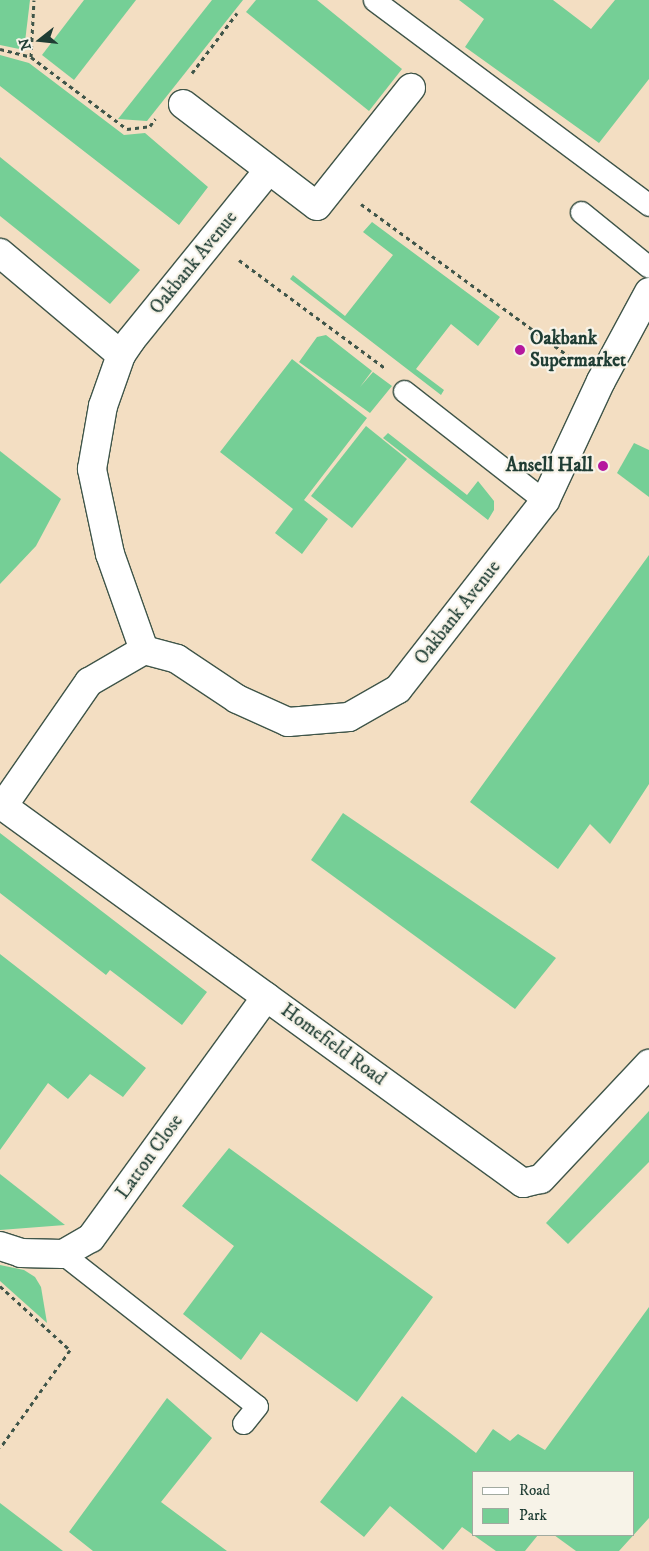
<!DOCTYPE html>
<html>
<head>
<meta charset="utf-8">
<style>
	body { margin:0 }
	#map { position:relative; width:649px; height:1551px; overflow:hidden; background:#f3dec2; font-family:"IM FELL DW Pica",serif }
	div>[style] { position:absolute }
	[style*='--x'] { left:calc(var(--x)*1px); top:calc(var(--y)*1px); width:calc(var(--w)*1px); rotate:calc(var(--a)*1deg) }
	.green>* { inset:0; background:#75cf96 }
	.path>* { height:3px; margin-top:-1.5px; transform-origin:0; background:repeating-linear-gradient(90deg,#3f5549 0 4px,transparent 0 8px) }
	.roads { filter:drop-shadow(1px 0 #3f5549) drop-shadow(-1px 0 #3f5549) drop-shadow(0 1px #3f5549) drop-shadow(0 -1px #3f5549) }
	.service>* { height:21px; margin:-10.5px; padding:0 10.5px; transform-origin:10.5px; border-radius:10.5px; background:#fff }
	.minor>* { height:28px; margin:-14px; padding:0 14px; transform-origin:14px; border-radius:14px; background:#fff }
	.dots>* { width:14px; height:14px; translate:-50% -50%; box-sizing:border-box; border:2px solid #f7f3e8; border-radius:50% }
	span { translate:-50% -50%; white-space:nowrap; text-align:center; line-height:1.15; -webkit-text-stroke:4.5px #f7f3e8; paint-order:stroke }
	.street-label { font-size:19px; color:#1f3d34 }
	.poi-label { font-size:19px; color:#1f3d34; font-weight:700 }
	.left { translate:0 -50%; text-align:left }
	.right { translate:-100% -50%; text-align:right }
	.legend { position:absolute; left:472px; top:1471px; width:162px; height:65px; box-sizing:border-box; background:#f7f3e8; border:1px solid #a1aaa0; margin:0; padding:6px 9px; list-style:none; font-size:15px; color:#1f3d34 }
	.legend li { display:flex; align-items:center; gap:10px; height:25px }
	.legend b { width:25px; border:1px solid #a1aaa0 }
	.north { position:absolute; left:15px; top:15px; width:50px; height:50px; -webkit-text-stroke:4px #f7f3e8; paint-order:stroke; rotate:254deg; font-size:14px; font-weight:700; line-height:20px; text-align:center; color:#1f3d34 }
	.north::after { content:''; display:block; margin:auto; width:18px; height:22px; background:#1f3d34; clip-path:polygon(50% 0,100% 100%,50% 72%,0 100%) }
</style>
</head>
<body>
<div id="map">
	<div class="green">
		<div style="clip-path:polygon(0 0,30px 0,24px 50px,0 45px)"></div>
		<div style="clip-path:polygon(84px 0,136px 0,74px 80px,42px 55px)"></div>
		<div style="clip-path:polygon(212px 0,243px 0,147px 121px,118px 119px)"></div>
		<div style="clip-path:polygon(256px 0,317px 0,402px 69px,369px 111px,246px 12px)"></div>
		<div style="clip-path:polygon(459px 0,553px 0,591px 29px,615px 0,649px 0,649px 79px,599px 143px,465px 47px,484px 19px)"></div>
		<div style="clip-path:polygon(0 55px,29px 63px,124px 135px,145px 133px,208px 187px,179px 225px,0 86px)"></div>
		<div style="clip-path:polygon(0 157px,140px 270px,110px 304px,0 216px)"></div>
		<div style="clip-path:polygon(372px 222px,500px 317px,478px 346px,451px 324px,416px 369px,444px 390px,441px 395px,290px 279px,293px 275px,345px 316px,393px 255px,363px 232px)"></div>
		<div style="clip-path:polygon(326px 335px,372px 371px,360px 387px,373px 372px,392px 386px,370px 413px,299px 362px,317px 337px)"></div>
		<div style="clip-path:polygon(292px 359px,367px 418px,304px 500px,328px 519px,302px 554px,275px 533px,293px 509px,220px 452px)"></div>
		<div style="clip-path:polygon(366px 426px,407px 459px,352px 528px,311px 496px)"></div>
		<div style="clip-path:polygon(388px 433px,467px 495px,478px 481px,494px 501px,494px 510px,488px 520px,383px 438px)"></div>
		<div style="clip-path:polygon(634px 443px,649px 450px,649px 497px,617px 473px)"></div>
		<div style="clip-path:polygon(0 451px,61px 499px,36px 546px,0 584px)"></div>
		<div style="clip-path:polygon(649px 555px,649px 784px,610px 844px,590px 824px,558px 869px,470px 802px)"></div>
		<div style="clip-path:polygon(343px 813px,556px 958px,515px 1009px,311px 860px)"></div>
		<div style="clip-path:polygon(0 833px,207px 992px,182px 1025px,110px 970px,106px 975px,0 893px)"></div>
		<div style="clip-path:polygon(0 954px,146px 1068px,123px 1097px,90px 1074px,68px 1099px,48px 1083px,0 1150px)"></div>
		<div style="clip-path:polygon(649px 1111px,649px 1162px,568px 1244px,546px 1223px)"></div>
		<div style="clip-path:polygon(229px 1148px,433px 1297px,357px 1402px,261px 1332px,241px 1360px,183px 1314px,234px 1246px,182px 1206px)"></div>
		<div style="clip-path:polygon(0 1174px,65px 1225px,0 1230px)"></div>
		<div style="clip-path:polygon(0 1265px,24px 1270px,35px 1277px,41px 1287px,47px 1323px,0 1281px)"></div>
		<div style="clip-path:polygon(649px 1307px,649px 1518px,619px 1551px,576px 1551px,554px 1535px,633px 1535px,633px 1472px,473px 1472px,473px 1535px,538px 1535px,525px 1551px,496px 1551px,462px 1527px,443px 1550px,390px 1506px,364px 1537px,320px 1502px,402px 1396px,476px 1453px,493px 1429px,510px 1441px,518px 1434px,545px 1450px)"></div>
		<div style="clip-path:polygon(167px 1398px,212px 1438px,161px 1502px,227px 1551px,93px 1551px,69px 1532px)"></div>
		<div style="clip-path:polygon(0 1503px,63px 1551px,0 1551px)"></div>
	</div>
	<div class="path">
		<div style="--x:0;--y:49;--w:32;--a:14"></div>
		<div style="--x:31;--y:57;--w:57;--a:-87"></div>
		<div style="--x:31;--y:57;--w:120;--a:36.9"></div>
		<div style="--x:127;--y:129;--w:23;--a:-7"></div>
		<div style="--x:150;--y:126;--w:9;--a:-54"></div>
		<div style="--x:192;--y:73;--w:75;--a:-53.1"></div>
		<div style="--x:361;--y:204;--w:264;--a:36.2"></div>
		<div style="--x:239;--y:260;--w:182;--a:36.5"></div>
		<div style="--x:0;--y:1286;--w:95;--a:42.4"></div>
		<div style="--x:70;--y:1350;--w:120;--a:125.5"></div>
	</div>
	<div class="roads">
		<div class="service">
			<div style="--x:374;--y:0;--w:343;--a:36.7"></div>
			<div style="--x:581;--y:212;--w:87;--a:39"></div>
			<div style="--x:404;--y:391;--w:179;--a:38"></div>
			<div style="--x:63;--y:1254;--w:246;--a:38.1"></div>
			<div style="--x:257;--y:1406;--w:22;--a:129"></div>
		</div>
		<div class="minor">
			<div style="--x:183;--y:104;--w:168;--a:37.3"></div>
			<div style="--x:317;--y:206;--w:151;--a:-51.5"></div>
			<div style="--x:0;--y:253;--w:158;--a:40.1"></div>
			<div style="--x:144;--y:650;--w:102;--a:-109.5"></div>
			<div style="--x:110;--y:554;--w:87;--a:-102"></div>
			<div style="--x:92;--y:469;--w:64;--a:-80.1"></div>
			<div style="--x:103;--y:406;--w:54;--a:-70.6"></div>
			<div style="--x:121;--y:355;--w:18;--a:-56"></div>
			<div style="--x:131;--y:340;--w:218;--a:-51"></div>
			<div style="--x:0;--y:804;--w:646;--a:35.93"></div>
			<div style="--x:523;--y:1183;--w:18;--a:-13"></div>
			<div style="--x:541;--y:1179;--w:158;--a:-46.8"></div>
			<div style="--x:3;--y:806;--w:151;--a:-55.3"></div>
			<div style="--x:89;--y:682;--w:64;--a:-30.2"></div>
			<div style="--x:144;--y:650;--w:34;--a:15"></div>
			<div style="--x:177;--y:659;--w:72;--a:33.7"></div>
			<div style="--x:237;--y:699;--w:56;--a:24.3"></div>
			<div style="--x:288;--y:722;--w:61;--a:-4.7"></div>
			<div style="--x:349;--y:717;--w:56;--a:-29.7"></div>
			<div style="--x:398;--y:689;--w:239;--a:-52"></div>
			<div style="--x:545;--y:501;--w:132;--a:-65"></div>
			<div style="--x:601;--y:381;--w:101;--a:-61.7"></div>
			<div style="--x:0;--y:1246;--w:22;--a:18"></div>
			<div style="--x:21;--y:1253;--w:42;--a:1.4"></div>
			<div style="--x:63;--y:1254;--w:32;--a:-30"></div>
			<div style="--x:91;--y:1238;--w:298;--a:-54"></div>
		</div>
	</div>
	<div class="dots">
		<div style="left:520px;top:350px;background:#b5179e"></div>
		<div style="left:603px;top:466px;background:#b5179e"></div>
	</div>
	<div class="street-label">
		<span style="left:194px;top:263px;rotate:-51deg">Oakbank Avenue</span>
		<span style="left:458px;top:613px;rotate:-52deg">Oakbank Avenue</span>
		<span style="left:333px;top:1045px;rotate:36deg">Homefield Road</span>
		<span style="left:150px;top:1157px;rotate:-54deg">Latton Close</span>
	</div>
	<div class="poi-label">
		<span class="left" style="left:530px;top:350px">Oakbank<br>Supermarket</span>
		<span class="right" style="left:593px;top:466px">Ansell Hall</span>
	</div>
	<ul class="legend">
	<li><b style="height:6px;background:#fff"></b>Road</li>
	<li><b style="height:14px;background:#75cf96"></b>Park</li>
	</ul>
	<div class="north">N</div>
</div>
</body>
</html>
